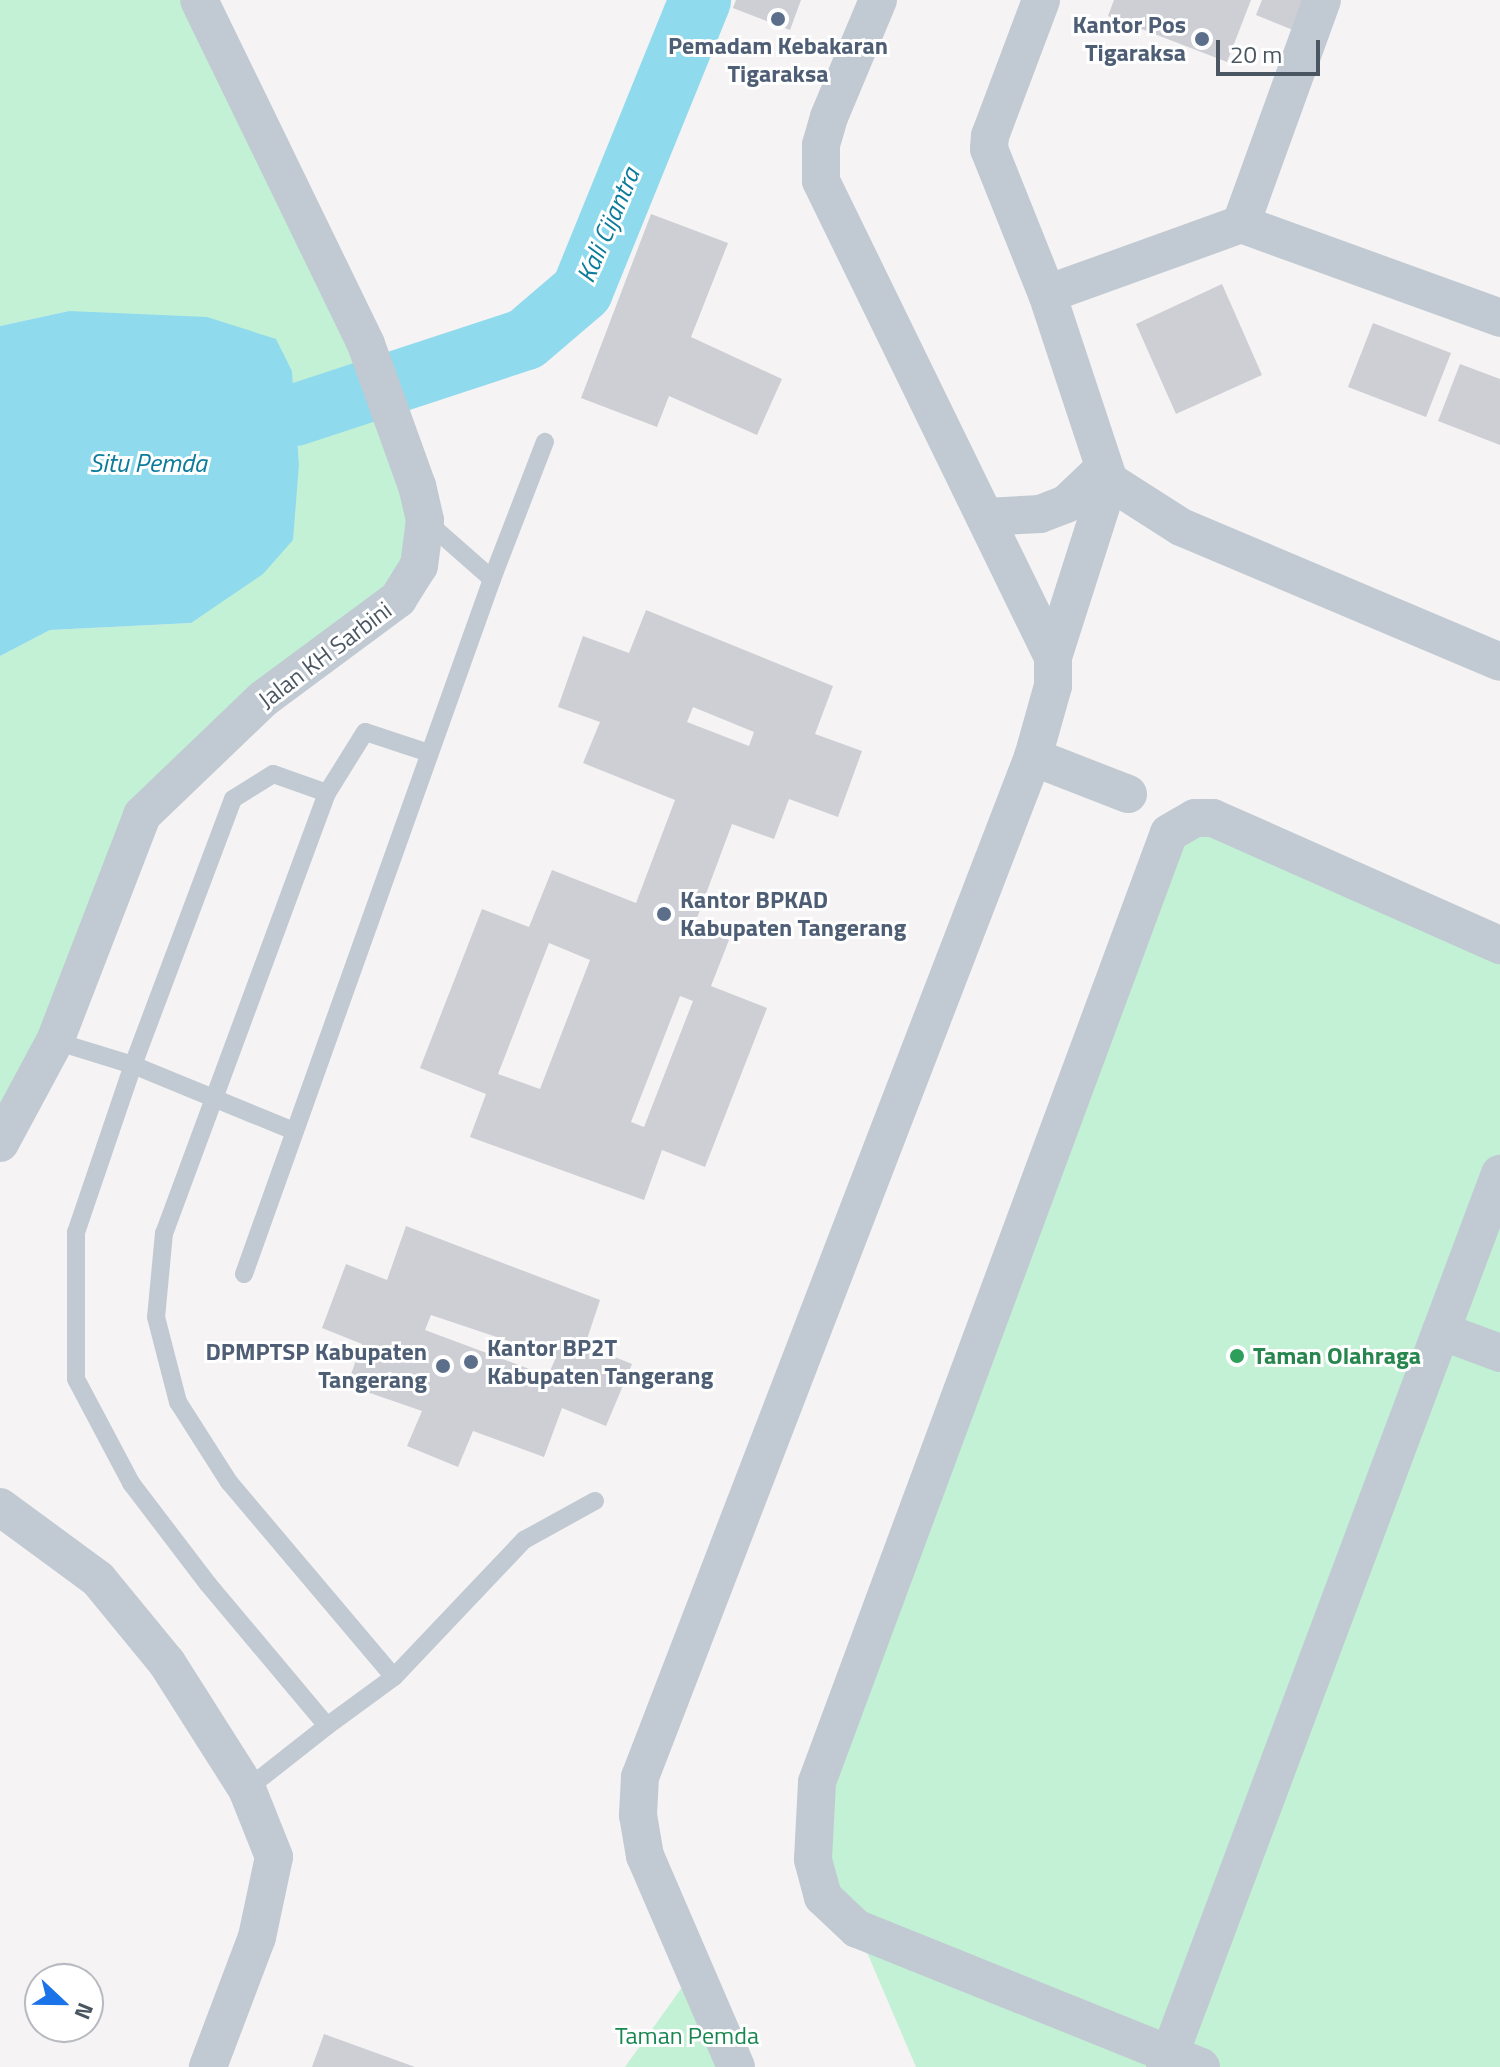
<!DOCTYPE html>
<html>
<head>
<meta charset="utf-8">
<style>
	body { margin:0 }
	#map { position:relative; width:1500px; height:2067px; overflow:hidden; background:#f5f3f3; font-family:"Titillium Web",sans-serif }
	div>[style] { position:absolute }
	[style*='--x'] { left:calc(var(--x)*1px); top:calc(var(--y)*1px); width:calc(var(--w)*1px); rotate:calc(var(--a)*1deg) }
	.green>* { inset:0; background:#c3f1d5 }
	.water>* { inset:0; background:#90daee }
	.river>* { height:62px; margin:-31px; padding:0 31px; transform-origin:31px; border-radius:31px; background:#90daee }
	.building>* { inset:0; background:#cdcfd5 }
	.service>* { height:18px; margin:-9px; padding:0 9px; transform-origin:9px; border-radius:9px; background:#c1cad2 }
	.minor>* { height:38px; margin:-19px; padding:0 19px; transform-origin:19px; border-radius:19px; background:#c1cad2 }
	.dots>* { width:22px; height:22px; translate:-50% -50%; box-sizing:border-box; border:4px solid #fff; border-radius:50% }
	span { translate:-50% -50%; white-space:nowrap; text-align:center; line-height:1.15; -webkit-text-stroke:6px #fff; paint-order:stroke }
	.service-label { font-size:24px; color:#4e5e75; font-weight:700 }
	.right { translate:-100% -50%; text-align:right }
	.left { translate:0 -50%; text-align:left }
	.street-label { font-size:24px; color:#4a5661 }
	.leisure-label { font-size:24px; color:#27864d; font-weight:700 }
	.park-label { font-size:24px; color:#17864f }
	.water-label { font-size:26px; color:#0c7c9b; font-style:italic }
	.north { position:absolute; left:24px; top:1963px; width:80px; height:80px; box-sizing:border-box; background:#fff; border:2px solid #b7bbc0; border-radius:50%; rotate:112deg; font-size:22px; font-weight:700; line-height:32px; text-align:center; color:#4a5661 }
	.north::after { content:''; display:block; margin:auto; width:28px; height:36px; background:#1a73e8; clip-path:polygon(50% 0,100% 100%,50% 72%,0 100%) }
	.scale { position:absolute; left:1216px; top:40px; width:104px; height:36px; box-sizing:border-box; border:4px solid #4a5661; border-top:0; padding-left:10px; font-size:24px; line-height:28px; white-space:nowrap; color:#4a5661; -webkit-text-stroke:6px #fff; paint-order:stroke }
</style>
</head>
<body>
<div id="map">
	<div class="green">
		<div style="clip-path:polygon(0 0,199px 0,417px 486px,419px 566px,152px 804px,0 1143px,0 656px,50px 630px,191px 623px,299px 464px,292px 371px,69px 311px,0 326px)"></div>
		<div style="clip-path:polygon(1213px 818px,1500px 931px,1500px 2067px,916px 2067px,857px 1929px,823px 1897px,817px 1782px,1162px 851px)"></div>
		<div style="clip-path:polygon(693px 1972px,736px 2067px,625px 2067px)"></div>
	</div>
	<div class="water">
		<div style="clip-path:polygon(69px 311px,207px 317px,276px 339px,292px 371px,299px 464px,293px 540px,263px 574px,191px 623px,50px 630px,0 656px,0 326px)"></div>
	</div>
	<div class="river">
		<div style="--x:295;--y:415;--w:243;--a:-18.2"></div>
		<div style="--x:526;--y:339;--w:74;--a:-40.6"></div>
		<div style="--x:582;--y:291;--w:314;--a:-67.9"></div>
	</div>
	<div class="building">
		<div style="clip-path:polygon(736px 0,801px 0,790px 30px,733px 8px)"></div>
		<div style="clip-path:polygon(1114px 0,1251px 0,1227px 62px,1108px 16px)"></div>
		<div style="clip-path:polygon(1262px 0,1305px 0,1293px 30px,1256px 15px)"></div>
		<div style="clip-path:polygon(651px 214px,728px 243px,691px 337px,782px 379px,757px 435px,669px 396px,657px 427px,581px 398px)"></div>
		<div style="clip-path:polygon(1222px 284px,1262px 375px,1176px 414px,1136px 324px)"></div>
		<div style="clip-path:polygon(1373px 323px,1451px 353px,1426px 417px,1348px 387px)"></div>
		<div style="clip-path:polygon(1460px 364px,1500px 379px,1500px 445px,1438px 421px)"></div>
		<div style="clip-path:polygon(evenodd,646px 610px,833px 686px,815px 734px,862px 751px,838px 817px,789px 799px,774px 839px,732px 824px,694px 926px,729px 940px,711px 986px,767px 1008px,705px 1167px,662px 1150px,644px 1200px,470px 1137px,486px 1094px,420px 1068px,482px 909px,529px 927px,552px 870px,636px 903px,675px 800px,583px 763px,600px 722px,558px 707px,583px 636px,629px 653px,646px 610px,693px 707px,754px 732px,749px 746px,687px 722px,693px 707px,646px 610px,549px 943px,590px 960px,540px 1089px,498px 1074px,549px 943px,646px 610px,680px 996px,693px 1001px,644px 1127px,631px 1122px,680px 996px)"></div>
		<div style="clip-path:polygon(evenodd,406px 1226px,600px 1300px,585px 1345px,632px 1364px,606px 1426px,562px 1408px,544px 1457px,473px 1431px,458px 1467px,407px 1446px,422px 1411px,347px 1385px,362px 1344px,322px 1328px,346px 1264px,387px 1280px,406px 1226px,431px 1315px,556px 1357px,548px 1376px,425px 1330px,431px 1315px)"></div>
		<div style="clip-path:polygon(324px 2034px,415px 2067px,312px 2067px)"></div>
	</div>
	<div class="service">
		<div style="--x:492;--y:579;--w:147;--a:-68.9"></div>
		<div style="--x:429;--y:753;--w:67;--a:-161.8"></div>
		<div style="--x:365;--y:732;--w:72;--a:121.9"></div>
		<div style="--x:327;--y:793;--w:469;--a:110.3"></div>
		<div style="--x:164;--y:1233;--w:84;--a:95.4"></div>
		<div style="--x:156;--y:1317;--w:88;--a:75.5"></div>
		<div style="--x:178;--y:1402;--w:95;--a:57.5"></div>
		<div style="--x:229;--y:1482;--w:255;--a:49.8"></div>
		<div style="--x:394;--y:1677;--w:189;--a:-46.5"></div>
		<div style="--x:524;--y:1540;--w:81;--a:-28.8"></div>
		<div style="--x:327;--y:793;--w:57;--a:-160.6"></div>
		<div style="--x:273;--y:774;--w:47;--a:148"></div>
		<div style="--x:233;--y:799;--w:284;--a:110.6"></div>
		<div style="--x:133;--y:1065;--w:176;--a:108.8"></div>
		<div style="--x:76;--y:1232;--w:147;--a:90"></div>
		<div style="--x:76;--y:1379;--w:118;--a:62.1"></div>
		<div style="--x:131;--y:1483;--w:127;--a:52.7"></div>
		<div style="--x:208;--y:1584;--w:185;--a:50"></div>
		<div style="--x:327;--y:1726;--w:83;--a:-36.2"></div>
		<div style="--x:55;--y:1041;--w:82;--a:17.1"></div>
		<div style="--x:133;--y:1065;--w:174;--a:22.3"></div>
		<div style="--x:244;--y:1274;--w:738;--a:-70.36"></div>
		<div style="--x:492;--y:579;--w:89;--a:-138.6"></div>
		<div style="--x:247;--y:1789;--w:102;--a:-38.2"></div>
	</div>
	<div class="minor">
		<div style="--x:878;--y:0;--w:127;--a:112.7"></div>
		<div style="--x:829;--y:117;--w:29;--a:106"></div>
		<div style="--x:821;--y:145;--w:36;--a:90"></div>
		<div style="--x:821;--y:181;--w:530;--a:64.02"></div>
		<div style="--x:1322;--y:0;--w:238;--a:109.9"></div>
		<div style="--x:1241;--y:224;--w:276;--a:19.9"></div>
		<div style="--x:1047;--y:294;--w:206;--a:-19.8"></div>
		<div style="--x:1109;--y:481;--w:85;--a:32.6"></div>
		<div style="--x:1181;--y:527;--w:346;--a:22.9"></div>
		<div style="--x:985;--y:517;--w:55;--a:-3.1"></div>
		<div style="--x:1040;--y:514;--w:28;--a:-21"></div>
		<div style="--x:1066;--y:504;--w:52;--a:-43.5"></div>
		<div style="--x:1033;--y:757;--w:102;--a:21.3"></div>
		<div style="--x:0;--y:1143;--w:116;--a:-61.7"></div>
		<div style="--x:55;--y:1041;--w:242;--a:-68.9"></div>
		<div style="--x:142;--y:815;--w:168;--a:-43.8"></div>
		<div style="--x:263;--y:699;--w:168;--a:-36.5"></div>
		<div style="--x:398;--y:599;--w:39;--a:-58"></div>
		<div style="--x:419;--y:566;--w:46;--a:-82.6"></div>
		<div style="--x:425;--y:520;--w:35;--a:-103"></div>
		<div style="--x:417;--y:486;--w:151;--a:-109.8"></div>
		<div style="--x:366;--y:344;--w:382;--a:-115.9"></div>
		<div style="--x:1441;--y:1331;--w:63;--a:20.4"></div>
		<div style="--x:0;--y:1507;--w:122;--a:36.3"></div>
		<div style="--x:98;--y:1579;--w:109;--a:50.6"></div>
		<div style="--x:167;--y:1663;--w:149;--a:57.6"></div>
		<div style="--x:247;--y:1789;--w:73;--a:68.3"></div>
		<div style="--x:274;--y:1857;--w:82;--a:102"></div>
		<div style="--x:257;--y:1937;--w:139;--a:110.7"></div>
		<div style="--x:736;--y:2067;--w:230;--a:-113.3"></div>
		<div style="--x:645;--y:1856;--w:42;--a:-99.7"></div>
		<div style="--x:638;--y:1815;--w:38;--a:-87"></div>
		<div style="--x:640;--y:1777;--w:1093;--a:-68.93"></div>
		<div style="--x:1033;--y:757;--w:74;--a:-74.3"></div>
		<div style="--x:1053;--y:686;--w:29;--a:-90"></div>
		<div style="--x:1053;--y:657;--w:185;--a:-72.3"></div>
		<div style="--x:1109;--y:481;--w:197;--a:-108.3"></div>
		<div style="--x:1047;--y:294;--w:156;--a:-111.8"></div>
		<div style="--x:989;--y:149;--w:13;--a:-86"></div>
		<div style="--x:990;--y:136;--w:145;--a:-69.4"></div>
		<div style="--x:1165;--y:2067;--w:954;--a:-69.44"></div>
		<div style="--x:1201;--y:2067;--w:371;--a:-158.1"></div>
		<div style="--x:857;--y:1929;--w:47;--a:-136.7"></div>
		<div style="--x:823;--y:1897;--w:39;--a:-105"></div>
		<div style="--x:813;--y:1859;--w:77;--a:-87"></div>
		<div style="--x:817;--y:1782;--w:1012;--a:-69.65"></div>
		<div style="--x:1169;--y:833;--w:30;--a:-30"></div>
		<div style="--x:1195;--y:818;--w:18;--a:0"></div>
		<div style="--x:1213;--y:818;--w:314;--a:23.9"></div>
	</div>
	<div class="dots">
		<div style="left:778px;top:19px;background:#5c6f8a"></div>
		<div style="left:1202px;top:39px;background:#5c6f8a"></div>
		<div style="left:664px;top:914px;background:#5c6f8a"></div>
		<div style="left:1237px;top:1356px;background:#2e9e5b"></div>
		<div style="left:471px;top:1362px;background:#5c6f8a"></div>
		<div style="left:443px;top:1366px;background:#5c6f8a"></div>
	</div>
	<div class="service-label">
		<span class="right" style="left:1186px;top:39px">Kantor Pos<br>Tigaraksa</span>
		<span style="left:778px;top:60px">Pemadam Kebakaran<br>Tigaraksa</span>
		<span class="left" style="left:680px;top:914px">Kantor BPKAD<br>Kabupaten Tangerang</span>
		<span class="left" style="left:487px;top:1362px">Kantor BP2T<br>Kabupaten Tangerang</span>
		<span class="right" style="left:427px;top:1366px">DPMPTSP Kabupaten<br>Tangerang</span>
	</div>
	<div class="street-label">
		<span style="left:325px;top:655px;rotate:-37deg">Jalan KH Sarbini</span>
	</div>
	<div class="leisure-label">
		<span class="left" style="left:1253px;top:1356px">Taman Olahraga</span>
	</div>
	<div class="park-label">
		<span style="left:687px;top:2036px">Taman Pemda</span>
	</div>
	<div class="water-label">
		<span style="left:608px;top:225px;rotate:-67deg">Kali Cijantra</span>
		<span style="left:148px;top:463px">Situ Pemda</span>
	</div>
	<div class="north">N</div>
	<div class="scale">20 m</div>
</div>
</body>
</html>
